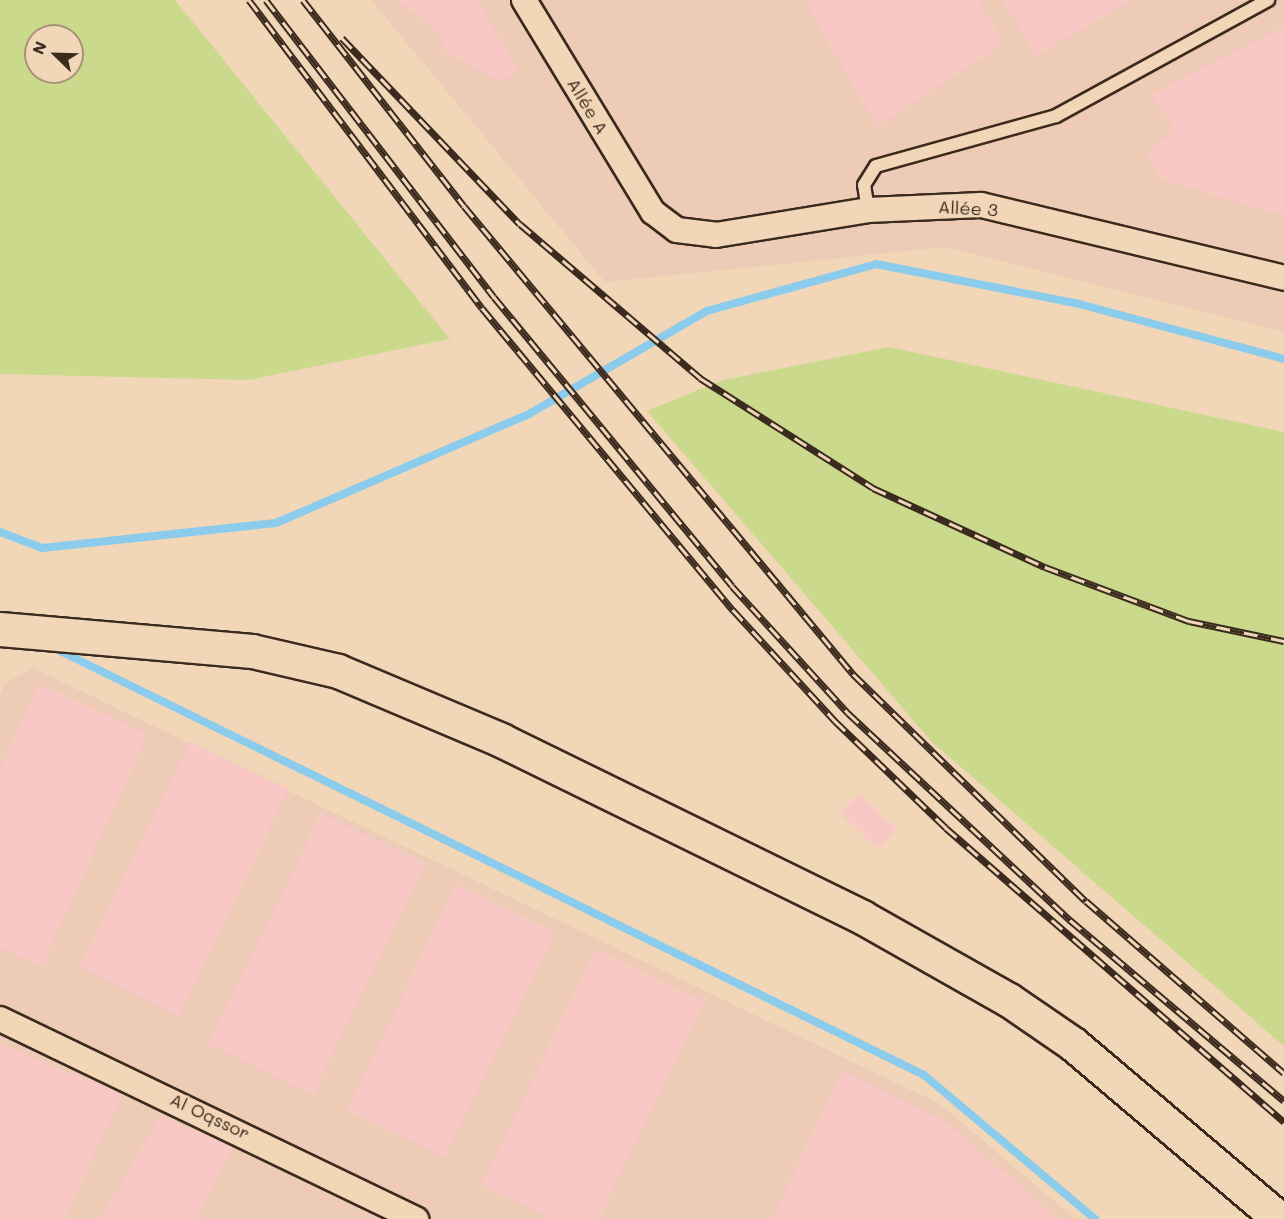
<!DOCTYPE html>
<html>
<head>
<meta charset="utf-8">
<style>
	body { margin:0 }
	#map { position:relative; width:1284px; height:1219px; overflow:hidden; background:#f2d6b8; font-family:Mali,sans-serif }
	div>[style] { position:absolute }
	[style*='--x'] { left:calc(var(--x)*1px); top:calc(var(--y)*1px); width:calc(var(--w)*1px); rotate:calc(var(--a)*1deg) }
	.built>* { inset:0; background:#edcbb6 }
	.green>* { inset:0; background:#cbd98c }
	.stream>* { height:8px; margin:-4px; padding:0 4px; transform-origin:4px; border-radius:4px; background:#8bccec }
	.building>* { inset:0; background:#f8c8c4 }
	.roads { filter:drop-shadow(2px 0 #3b2a1e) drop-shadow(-2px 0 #3b2a1e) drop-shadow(0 2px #3b2a1e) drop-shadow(0 -2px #3b2a1e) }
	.lane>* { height:12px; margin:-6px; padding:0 6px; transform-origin:6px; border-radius:6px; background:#f2d6b8 }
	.street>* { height:24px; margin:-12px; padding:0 12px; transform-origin:12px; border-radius:12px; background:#f2d6b8 }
	.primary>* { height:33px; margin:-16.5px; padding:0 16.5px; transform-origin:16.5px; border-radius:16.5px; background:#f2d6b8 }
	.rail>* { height:7px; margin-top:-3.5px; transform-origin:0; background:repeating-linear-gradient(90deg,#f2d6b8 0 14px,#3b2a1e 0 28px); box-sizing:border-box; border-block:2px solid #3b2a1e }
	span { translate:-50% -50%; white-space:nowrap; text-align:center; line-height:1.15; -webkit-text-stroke:4.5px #f2d6b8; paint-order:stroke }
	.street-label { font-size:18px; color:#3b2a1e }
	.north { position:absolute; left:24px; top:24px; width:60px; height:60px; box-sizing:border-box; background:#f2d6b8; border:2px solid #a9917a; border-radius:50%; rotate:293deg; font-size:16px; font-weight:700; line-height:24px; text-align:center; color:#3b2a1e }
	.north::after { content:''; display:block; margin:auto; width:21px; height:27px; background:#3b2a1e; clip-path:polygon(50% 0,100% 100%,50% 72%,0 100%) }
</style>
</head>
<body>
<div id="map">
	<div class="built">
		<div style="clip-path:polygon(371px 0,1284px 0,1284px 332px,946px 247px,605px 282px)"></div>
		<div style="clip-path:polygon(33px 668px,940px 1104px,1075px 1219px,0 1219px,0 695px,4px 684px)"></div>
	</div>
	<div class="green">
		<div style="clip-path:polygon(evenodd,0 0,175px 0,450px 339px,248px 380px,0 374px,0 0,36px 36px,72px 36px,72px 72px,36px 72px,36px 36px)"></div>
		<div style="clip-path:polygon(889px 347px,1284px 432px,1284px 1046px,932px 742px,647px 411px,723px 380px)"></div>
	</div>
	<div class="stream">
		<div style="--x:0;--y:532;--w:45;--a:20.9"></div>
		<div style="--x:42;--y:548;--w:235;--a:-6.1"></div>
		<div style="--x:276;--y:523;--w:275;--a:-23.3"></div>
		<div style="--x:529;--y:414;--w:206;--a:-30.1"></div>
		<div style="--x:707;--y:311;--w:175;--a:-15.5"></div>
		<div style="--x:876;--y:264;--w:207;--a:11.1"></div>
		<div style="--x:1079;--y:304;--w:212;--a:15"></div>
		<div style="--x:52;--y:647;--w:971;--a:26.14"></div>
		<div style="--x:924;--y:1075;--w:224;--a:40.1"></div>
	</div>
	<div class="building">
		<div style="clip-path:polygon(398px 0,478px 0,518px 71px,500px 82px,443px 50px,441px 35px)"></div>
		<div style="clip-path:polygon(804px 0,978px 0,1004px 43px,877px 127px)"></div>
		<div style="clip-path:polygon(1002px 0,1132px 0,1036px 56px)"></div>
		<div style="clip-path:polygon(1284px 26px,1284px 216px,1161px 179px,1147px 155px,1175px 129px,1151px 95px)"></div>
		<div style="clip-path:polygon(39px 684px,148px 734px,42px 966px,0 947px,0 769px)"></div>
		<div style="clip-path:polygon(190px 741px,289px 789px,179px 1016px,80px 967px)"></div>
		<div style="clip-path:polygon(859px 794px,897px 829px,878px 849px,840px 813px)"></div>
		<div style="clip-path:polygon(321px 813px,425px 864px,313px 1095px,208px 1044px)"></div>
		<div style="clip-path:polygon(456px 884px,555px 933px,445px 1158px,347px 1110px)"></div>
		<div style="clip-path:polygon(596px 949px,704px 1002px,599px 1219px,552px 1219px,481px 1185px)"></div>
		<div style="clip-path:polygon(0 1044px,123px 1095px,64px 1219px,0 1219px)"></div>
		<div style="clip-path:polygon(843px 1071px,942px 1119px,1059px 1219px,771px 1219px)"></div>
		<div style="clip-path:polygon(160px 1116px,232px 1147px,197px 1219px,100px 1219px)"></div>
	</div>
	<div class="roads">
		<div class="lane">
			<div style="--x:868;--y:210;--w:25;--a:-99"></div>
			<div style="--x:864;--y:185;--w:22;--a:-58"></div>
			<div style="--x:876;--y:166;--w:187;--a:-15.5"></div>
			<div style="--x:1056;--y:116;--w:242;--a:-28.7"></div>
		</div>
		<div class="street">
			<div style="--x:524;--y:0;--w:248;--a:58.7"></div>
			<div style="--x:653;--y:212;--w:30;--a:37"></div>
			<div style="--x:677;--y:230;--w:39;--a:7"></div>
			<div style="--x:716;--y:235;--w:154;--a:-9.3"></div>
			<div style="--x:868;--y:210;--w:113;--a:-2.5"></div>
			<div style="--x:981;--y:205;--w:312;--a:13.5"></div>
			<div style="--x:0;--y:1019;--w:462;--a:25.7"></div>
		</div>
		<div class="primary">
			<div style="--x:0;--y:629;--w:253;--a:5"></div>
			<div style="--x:252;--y:651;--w:88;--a:13.1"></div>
			<div style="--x:338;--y:671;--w:177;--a:22.9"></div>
			<div style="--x:501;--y:740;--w:402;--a:26.1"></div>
			<div style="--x:862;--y:917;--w:169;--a:29.5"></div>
			<div style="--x:1009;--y:1000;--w:78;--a:34.5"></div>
			<div style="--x:1073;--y:1044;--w:270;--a:40.3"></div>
		</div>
	</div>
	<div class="rail">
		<div style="--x:249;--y:0;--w:386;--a:52.9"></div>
		<div style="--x:482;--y:308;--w:393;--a:50.3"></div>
		<div style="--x:733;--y:610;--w:151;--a:47.4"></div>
		<div style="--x:835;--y:721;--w:154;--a:43.9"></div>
		<div style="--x:946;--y:828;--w:448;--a:41"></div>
		<div style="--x:266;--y:0;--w:374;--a:52.5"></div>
		<div style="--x:494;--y:297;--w:374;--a:50.5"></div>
		<div style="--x:732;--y:586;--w:172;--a:47.6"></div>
		<div style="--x:848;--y:713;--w:304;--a:43"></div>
		<div style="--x:1070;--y:920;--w:280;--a:40.2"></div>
		<div style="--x:303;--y:0;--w:261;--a:52"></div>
		<div style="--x:464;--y:206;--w:609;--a:50.27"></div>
		<div style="--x:853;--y:674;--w:325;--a:44.3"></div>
		<div style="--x:1086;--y:901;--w:262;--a:41"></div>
		<div style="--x:342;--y:38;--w:257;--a:46.3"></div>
		<div style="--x:520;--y:224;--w:237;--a:40.5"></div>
		<div style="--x:700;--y:378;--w:205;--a:32.4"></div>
		<div style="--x:873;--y:488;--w:189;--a:24.7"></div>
		<div style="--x:1045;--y:567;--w:154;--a:20.6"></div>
		<div style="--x:1189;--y:621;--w:97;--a:11.9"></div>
	</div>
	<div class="street-label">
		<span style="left:588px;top:106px;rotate:59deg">Allée A</span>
		<span style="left:968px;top:208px;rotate:3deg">Allée 3</span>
		<span style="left:210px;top:1116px;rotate:25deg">Al Oqssor</span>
	</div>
	<div class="north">N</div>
</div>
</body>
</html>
